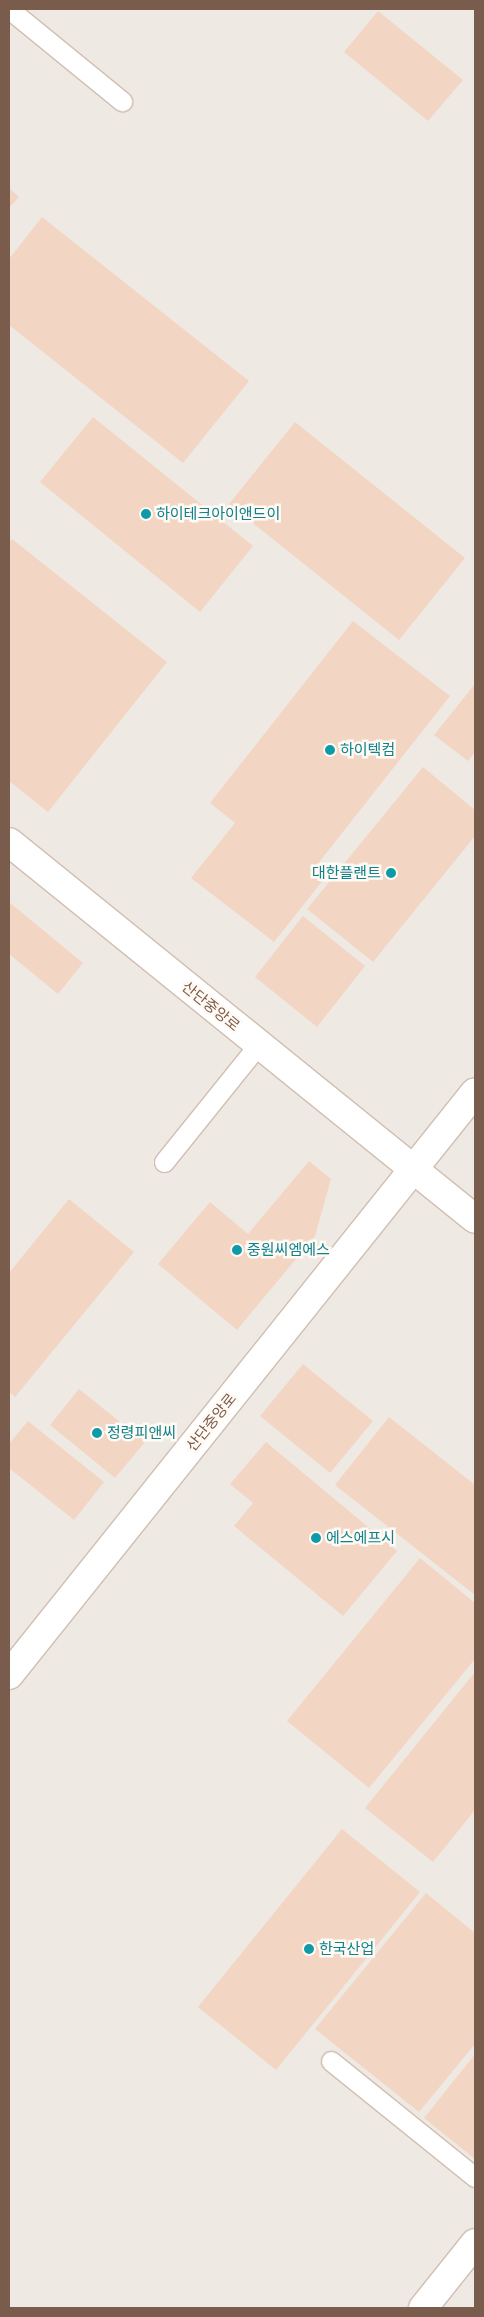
<!DOCTYPE html>
<html>
<head>
<meta charset="utf-8">
<style>
	body { margin:0 }
	#map { position:relative; width:484px; height:2317px; overflow:hidden; background:#fdf6ec; font-family:"Asap Condensed","Noto Sans KR",sans-serif }
	div>[style] { position:absolute }
	[style*='--x'] { left:calc(var(--x)*1px); top:calc(var(--y)*1px); width:calc(var(--w)*1px); rotate:calc(var(--a)*1deg) }
	.industrial>* { inset:0; background:#efe9e4 }
	.building>* { inset:0; background:#f3d5c3 }
	.roads { filter:drop-shadow(1px 0 #d1beb0) drop-shadow(-1px 0 #d1beb0) drop-shadow(0 1px #d1beb0) drop-shadow(0 -1px #d1beb0) }
	.lane>* { height:19px; margin:-9.5px; padding:0 9.5px; transform-origin:9.5px; border-radius:9.5px; background:#fff }
	.street>* { height:28px; margin:-14px; padding:0 14px; transform-origin:14px; border-radius:14px; background:#fff }
	.dots>* { width:14px; height:14px; translate:-50% -50%; box-sizing:border-box; border:2px solid #fffaf3; border-radius:50% }
	span { translate:-50% -50%; white-space:nowrap; text-align:center; line-height:1.15; -webkit-text-stroke:5px #fffaf3; paint-order:stroke }
	.culture-label { font-size:15px; color:#0d838f }
	.left { translate:0 -50%; text-align:left }
	.right { translate:-100% -50%; text-align:right }
	.street-label { font-size:15px; color:#7a5c4d }
	.frame { position:absolute; inset:0; border:10px solid #7a5c4d; pointer-events:none }
</style>
</head>
<body>
<div id="map">
	<div class="industrial">
		<div style="clip-path:polygon(9px 9px,475px 9px,475px 2308px,9px 2308px)"></div>
	</div>
	<div class="building">
		<div style="clip-path:polygon(378px 11px,463px 80px,428px 121px,344px 52px)"></div>
		<div style="clip-path:polygon(9px 188px,19px 197px,9px 208px)"></div>
		<div style="clip-path:polygon(42px 217px,249px 381px,183px 463px,9px 325px,9px 259px)"></div>
		<div style="clip-path:polygon(93px 417px,253px 546px,200px 612px,40px 482px)"></div>
		<div style="clip-path:polygon(295px 422px,465px 558px,399px 640px,229px 504px)"></div>
		<div style="clip-path:polygon(12px 539px,167px 662px,48px 812px,9px 781px,9px 543px)"></div>
		<div style="clip-path:polygon(353px 621px,450px 696px,313px 870px,324px 879px,274px 942px,191px 878px,235px 823px,210px 803px)"></div>
		<div style="clip-path:polygon(475px 684px,475px 752px,468px 761px,434px 735px)"></div>
		<div style="clip-path:polygon(423px 767px,475px 810px,475px 836px,373px 962px,307px 909px)"></div>
		<div style="clip-path:polygon(9px 902px,83px 963px,58px 994px,9px 954px)"></div>
		<div style="clip-path:polygon(303px 916px,365px 966px,317px 1027px,255px 977px)"></div>
		<div style="clip-path:polygon(309px 1161px,331px 1179px,315px 1236px,237px 1330px,158px 1264px,210px 1202px,248px 1234px)"></div>
		<div style="clip-path:polygon(69px 1199px,134px 1252px,15px 1397px,9px 1392px,9px 1273px)"></div>
		<div style="clip-path:polygon(303px 1364px,373px 1421px,330px 1473px,260px 1416px)"></div>
		<div style="clip-path:polygon(79px 1389px,145px 1442px,115px 1478px,50px 1425px)"></div>
		<div style="clip-path:polygon(389px 1417px,475px 1485px,475px 1595px,335px 1485px)"></div>
		<div style="clip-path:polygon(28px 1421px,104px 1482px,74px 1520px,9px 1468px,9px 1444px)"></div>
		<div style="clip-path:polygon(266px 1442px,397px 1551px,343px 1616px,234px 1526px,253px 1503px,230px 1484px)"></div>
		<div style="clip-path:polygon(420px 1558px,475px 1603px,475px 1659px,369px 1788px,287px 1721px)"></div>
		<div style="clip-path:polygon(475px 1672px,475px 1810px,433px 1862px,365px 1808px)"></div>
		<div style="clip-path:polygon(342px 1829px,420px 1892px,276px 2070px,198px 2007px)"></div>
		<div style="clip-path:polygon(426px 1893px,475px 1933px,475px 2044px,419px 2112px,315px 2029px)"></div>
		<div style="clip-path:polygon(475px 2054px,475px 2159px,424px 2118px)"></div>
	</div>
	<div class="roads">
		<div class="lane">
			<div style="--x:9;--y:9;--w:146;--a:39.2"></div>
			<div style="--x:164;--y:1162;--w:151;--a:-51.2"></div>
			<div style="--x:331;--y:2061;--w:185;--a:38.9"></div>
		</div>
		<div class="street">
			<div style="--x:9;--y:842;--w:599;--a:38.97"></div>
			<div style="--x:9;--y:1675;--w:746;--a:-51.36"></div>
			<div style="--x:423;--y:2308;--w:83;--a:-51.3"></div>
		</div>
	</div>
	<div class="dots">
		<div style="left:146px;top:514px;background:#0f9aa8"></div>
		<div style="left:330px;top:750px;background:#0f9aa8"></div>
		<div style="left:391px;top:873px;background:#0f9aa8"></div>
		<div style="left:237px;top:1250px;background:#0f9aa8"></div>
		<div style="left:97px;top:1433px;background:#0f9aa8"></div>
		<div style="left:316px;top:1538px;background:#0f9aa8"></div>
		<div style="left:309px;top:1949px;background:#0f9aa8"></div>
	</div>
	<div class="culture-label">
		<span class="left" style="left:156px;top:514px">하이테크아이앤드이</span>
		<span class="left" style="left:340px;top:750px">하이텍컴</span>
		<span class="right" style="left:381px;top:873px">대한플랜트</span>
		<span class="left" style="left:247px;top:1250px">중원씨엠에스</span>
		<span class="left" style="left:107px;top:1433px">정령피앤씨</span>
		<span class="left" style="left:326px;top:1538px">에스에프시</span>
		<span class="left" style="left:319px;top:1949px">한국산업</span>
	</div>
	<div class="street-label">
		<span style="left:211px;top:1006px;rotate:39deg">산단중앙로</span>
		<span style="left:211px;top:1422px;rotate:-51deg">산단중앙로</span>
	</div>
	<div class="frame"></div>
</div>
</body>
</html>
